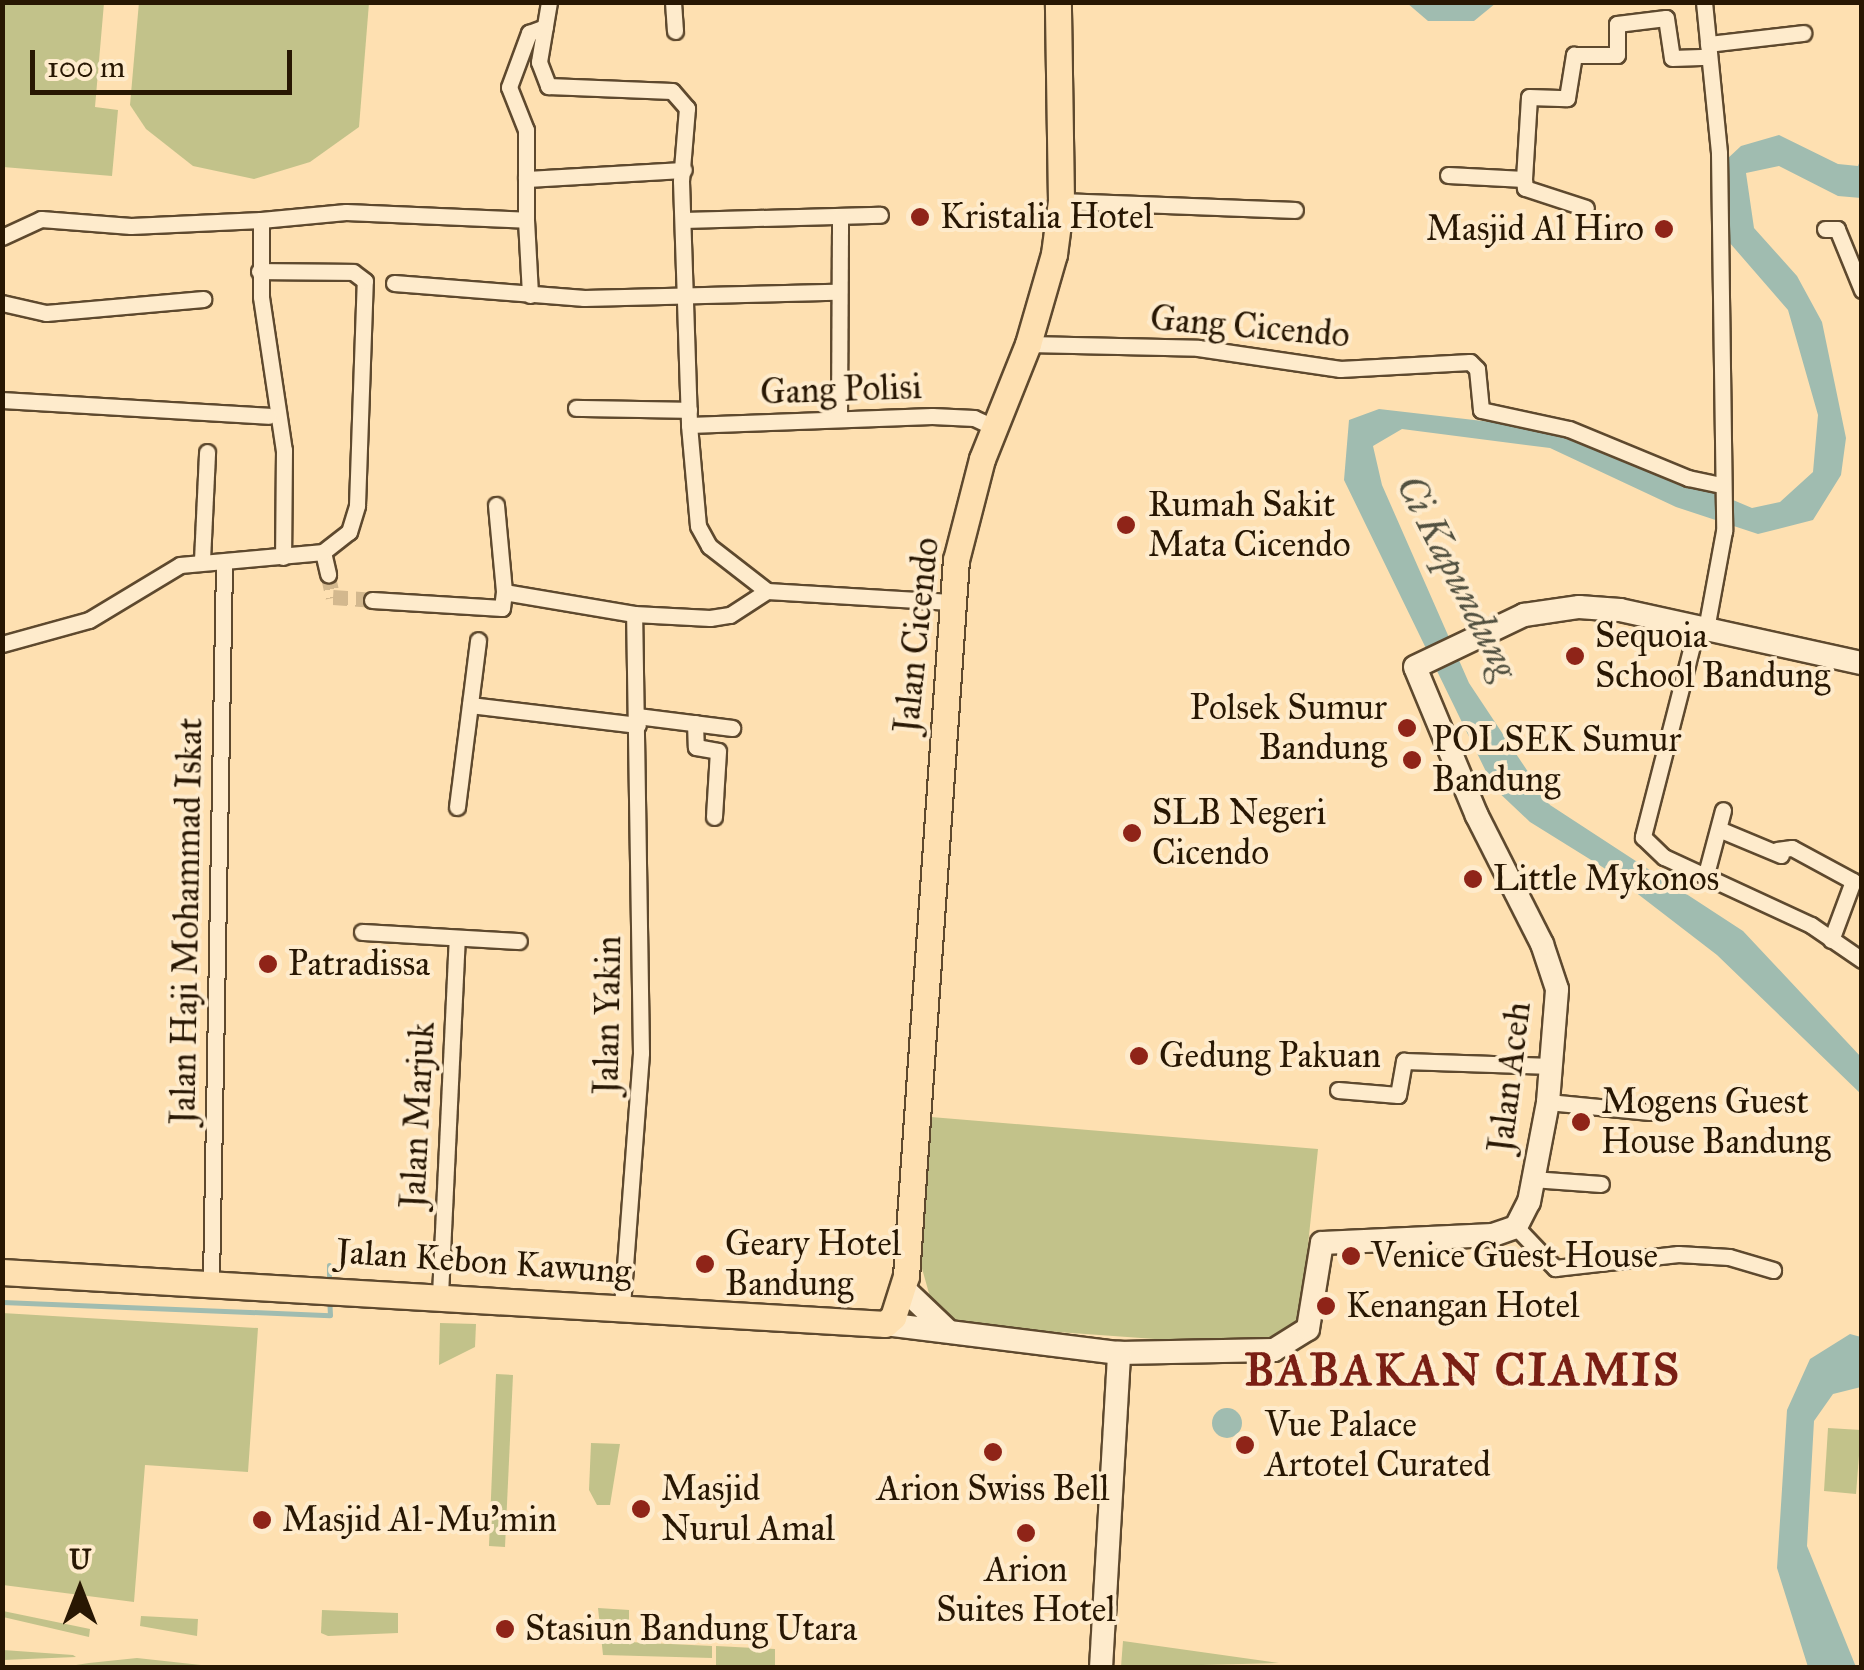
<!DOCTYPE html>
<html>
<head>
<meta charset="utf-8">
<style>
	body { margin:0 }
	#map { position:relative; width:1864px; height:1670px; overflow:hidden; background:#fee0b1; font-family:"IM FELL Great Primer",serif }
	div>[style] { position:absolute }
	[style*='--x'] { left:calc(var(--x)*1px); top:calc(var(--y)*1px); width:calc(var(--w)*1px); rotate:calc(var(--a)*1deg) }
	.green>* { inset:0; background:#c2c28a }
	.water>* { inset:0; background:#a0bcb0 }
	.round { border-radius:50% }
	.stream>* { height:5px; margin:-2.5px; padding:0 2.5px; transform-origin:2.5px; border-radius:2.5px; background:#a0bcb0 }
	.street-tunnel>* { height:15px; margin-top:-7.5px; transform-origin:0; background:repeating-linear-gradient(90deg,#d3b88e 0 15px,transparent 0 23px) }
	.roads { filter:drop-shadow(2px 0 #5e492e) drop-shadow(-2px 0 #5e492e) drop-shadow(0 2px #5e492e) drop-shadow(0 -2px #5e492e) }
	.street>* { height:15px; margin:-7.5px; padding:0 7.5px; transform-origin:7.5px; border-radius:7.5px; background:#feebcc }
	.secondary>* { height:22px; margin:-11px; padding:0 11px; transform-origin:11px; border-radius:11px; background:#feebcc }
	.primary>* { height:25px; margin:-12.5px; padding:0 12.5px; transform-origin:12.5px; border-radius:12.5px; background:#fee0b1 }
	.dots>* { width:28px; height:28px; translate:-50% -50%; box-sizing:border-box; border:5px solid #feebcc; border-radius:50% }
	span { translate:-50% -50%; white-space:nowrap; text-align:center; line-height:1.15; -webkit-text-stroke:8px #feebcc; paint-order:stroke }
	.poi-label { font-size:35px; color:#281703 }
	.left { translate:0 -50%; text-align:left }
	.right { translate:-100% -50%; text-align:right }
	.street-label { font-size:35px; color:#281703 }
	.water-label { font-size:38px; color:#525140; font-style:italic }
	.district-label { font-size:45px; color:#7a1f14; font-weight:700; letter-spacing:2.5px }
	.frame { position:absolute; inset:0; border:5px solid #281703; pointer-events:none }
	.north { position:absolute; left:30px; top:1540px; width:100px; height:100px; -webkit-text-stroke:8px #feebcc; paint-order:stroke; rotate:0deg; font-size:28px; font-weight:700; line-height:40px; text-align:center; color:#281703 }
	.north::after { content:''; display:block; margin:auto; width:35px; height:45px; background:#281703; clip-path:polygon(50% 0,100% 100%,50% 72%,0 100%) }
	.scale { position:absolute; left:30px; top:50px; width:262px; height:45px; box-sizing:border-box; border:5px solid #281703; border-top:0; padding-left:12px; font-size:30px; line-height:35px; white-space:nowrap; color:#281703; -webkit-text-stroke:8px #feebcc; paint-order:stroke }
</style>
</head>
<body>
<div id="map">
	<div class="green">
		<div style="clip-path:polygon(139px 2px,369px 3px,359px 127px,310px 162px,254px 179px,193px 166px,146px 129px,130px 105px)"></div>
		<div style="clip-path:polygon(2px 3px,104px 3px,95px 107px,118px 110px,112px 176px,3px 167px)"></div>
		<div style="clip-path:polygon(931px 1117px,1318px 1149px,1300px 1322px,1266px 1347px,960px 1325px,932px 1304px,921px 1265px)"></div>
		<div style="clip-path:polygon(2px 1313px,258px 1328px,248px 1472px,145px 1465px,134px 1602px,3px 1585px)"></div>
		<div style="clip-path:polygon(440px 1323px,476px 1324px,475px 1347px,439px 1365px)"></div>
		<div style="clip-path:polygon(496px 1374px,513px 1375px,505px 1547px,489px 1546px)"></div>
		<div style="clip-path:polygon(1828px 1428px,1861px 1430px,1856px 1494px,1824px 1491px)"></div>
		<div style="clip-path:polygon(591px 1443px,620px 1444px,610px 1505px,597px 1505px,589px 1490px)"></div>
		<div style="clip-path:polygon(598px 1608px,629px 1610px,629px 1642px,712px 1646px,712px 1658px,603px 1655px)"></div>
		<div style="clip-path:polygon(322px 1610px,398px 1613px,398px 1633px,328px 1636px,321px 1633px)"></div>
		<div style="clip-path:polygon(3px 1611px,90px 1629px,89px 1637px,3px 1617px)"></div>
		<div style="clip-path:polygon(141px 1616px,198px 1619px,197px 1636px,140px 1626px)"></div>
		<div style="clip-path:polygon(1123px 1641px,1279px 1663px,1121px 1667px)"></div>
		<div style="clip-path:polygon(716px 1646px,775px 1649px,775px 1667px,716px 1667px)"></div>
		<div style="clip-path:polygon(3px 1650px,73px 1655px,76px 1657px,3px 1660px)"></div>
		<div style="clip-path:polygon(137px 1658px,201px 1665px,63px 1667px,89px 1663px)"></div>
	</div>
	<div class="water">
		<div style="clip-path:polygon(1407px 3px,1496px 3px,1474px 21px,1428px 21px)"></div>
		<div style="clip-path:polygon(1779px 135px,1838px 164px,1858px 166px,1861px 158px,1861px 198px,1838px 196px,1779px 166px,1746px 173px,1754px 228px,1797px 276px,1822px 322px,1846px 438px,1841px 475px,1813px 520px,1758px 534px,1676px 507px,1550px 448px,1402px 429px,1373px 446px,1382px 485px,1469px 683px,1550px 805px,1743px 931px,1861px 1057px,1861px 1094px,1717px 955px,1604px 868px,1530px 822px,1494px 788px,1344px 480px,1349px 420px,1379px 409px,1570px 431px,1752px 508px,1780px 502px,1813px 472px,1818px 415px,1788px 310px,1729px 242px,1720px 196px,1726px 160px,1741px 146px)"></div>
		<div style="clip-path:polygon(1850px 1334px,1861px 1337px,1861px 1387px,1833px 1394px,1814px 1421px,1807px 1546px,1856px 1667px,1808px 1667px,1777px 1568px,1787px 1410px,1810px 1359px)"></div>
		<div class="round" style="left:1212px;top:1408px;width:30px;height:30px"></div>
	</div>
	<div class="stream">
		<div style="--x:329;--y:1265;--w:17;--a:90"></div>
		<div style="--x:2;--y:1302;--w:328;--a:2.3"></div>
		<div style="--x:330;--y:1315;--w:17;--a:-93"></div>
	</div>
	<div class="street-tunnel">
		<div style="--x:328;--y:574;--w:24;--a:78"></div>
		<div style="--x:333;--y:597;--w:39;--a:4"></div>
	</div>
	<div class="roads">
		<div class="street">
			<div style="--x:549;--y:2;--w:61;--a:99.5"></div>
			<div style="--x:539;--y:62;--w:26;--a:69"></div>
			<div style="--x:548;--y:86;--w:124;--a:2.3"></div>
			<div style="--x:672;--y:91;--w:23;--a:49"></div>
			<div style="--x:687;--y:108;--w:73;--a:94.7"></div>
			<div style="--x:681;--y:181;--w:244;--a:88.1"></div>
			<div style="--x:689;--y:425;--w:101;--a:84.9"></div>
			<div style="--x:698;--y:526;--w:23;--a:61"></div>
			<div style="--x:709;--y:546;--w:73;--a:37.8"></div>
			<div style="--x:767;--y:591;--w:184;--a:3.4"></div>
			<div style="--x:673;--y:2;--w:29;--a:86"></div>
			<div style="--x:1704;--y:2;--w:152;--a:84.3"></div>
			<div style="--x:1719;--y:153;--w:378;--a:89.2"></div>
			<div style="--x:1724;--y:531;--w:100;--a:100.4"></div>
			<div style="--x:1708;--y:44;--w:96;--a:-6.6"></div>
			<div style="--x:1448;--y:175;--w:76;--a:3"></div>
			<div style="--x:1524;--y:179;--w:82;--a:-86.5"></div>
			<div style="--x:1529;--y:97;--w:38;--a:2"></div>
			<div style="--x:1567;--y:98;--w:44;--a:-80.8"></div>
			<div style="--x:1574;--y:55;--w:43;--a:0"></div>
			<div style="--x:1617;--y:55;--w:31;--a:-90"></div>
			<div style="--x:1617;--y:24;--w:49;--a:-7"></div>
			<div style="--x:1666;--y:18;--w:40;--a:81.5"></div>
			<div style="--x:1672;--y:58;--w:36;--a:-2"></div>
			<div style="--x:526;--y:179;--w:158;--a:-3.3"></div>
			<div style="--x:1524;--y:179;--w:9;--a:84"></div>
			<div style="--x:1525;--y:188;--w:64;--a:18.2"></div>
			<div style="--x:1061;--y:201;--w:234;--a:2.2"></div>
			<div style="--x:261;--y:220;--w:85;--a:-5.4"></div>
			<div style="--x:346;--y:212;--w:180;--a:2.5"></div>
			<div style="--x:526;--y:220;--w:75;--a:86.9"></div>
			<div style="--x:526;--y:220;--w:90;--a:-90"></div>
			<div style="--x:526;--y:130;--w:46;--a:-111.6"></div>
			<div style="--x:509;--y:87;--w:58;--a:-69.7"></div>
			<div style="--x:529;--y:33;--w:17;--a:-21"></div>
			<div style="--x:683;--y:220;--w:197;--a:-1.5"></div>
			<div style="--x:1825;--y:229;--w:12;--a:0"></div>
			<div style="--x:1837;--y:229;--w:66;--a:67.7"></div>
			<div style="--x:2;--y:237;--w:43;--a:-24.8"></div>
			<div style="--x:41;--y:219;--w:90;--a:4.4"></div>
			<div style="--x:131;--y:226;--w:130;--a:-2.6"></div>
			<div style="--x:261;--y:220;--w:77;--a:90"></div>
			<div style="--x:261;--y:297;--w:155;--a:81.5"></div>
			<div style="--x:284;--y:450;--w:107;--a:90.5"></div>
			<div style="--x:394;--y:283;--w:191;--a:4.5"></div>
			<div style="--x:584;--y:298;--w:251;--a:-1.4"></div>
			<div style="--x:2;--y:303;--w:45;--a:12.8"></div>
			<div style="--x:46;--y:313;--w:158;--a:-5.1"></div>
			<div style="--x:1028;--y:344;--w:170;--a:1.3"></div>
			<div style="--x:1198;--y:348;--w:144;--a:8.4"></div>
			<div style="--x:1340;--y:369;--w:130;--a:-3.1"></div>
			<div style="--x:1470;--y:362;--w:10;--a:45"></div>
			<div style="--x:1477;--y:369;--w:41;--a:84.4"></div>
			<div style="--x:1481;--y:410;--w:90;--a:12.2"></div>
			<div style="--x:1569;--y:429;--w:129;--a:22.4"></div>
			<div style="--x:1688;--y:478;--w:35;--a:12"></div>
			<div style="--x:2;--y:400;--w:267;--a:3.4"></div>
			<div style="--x:576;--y:408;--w:113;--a:1"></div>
			<div style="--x:839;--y:419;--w:203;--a:-89.7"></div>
			<div style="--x:689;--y:425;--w:243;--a:-2.1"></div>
			<div style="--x:932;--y:416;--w:42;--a:2.7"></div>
			<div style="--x:974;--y:418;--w:21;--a:25"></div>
			<div style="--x:496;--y:505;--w:87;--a:84.7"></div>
			<div style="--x:323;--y:552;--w:23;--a:77"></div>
			<div style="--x:202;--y:560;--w:108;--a:-87.3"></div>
			<div style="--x:372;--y:600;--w:130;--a:3.5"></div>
			<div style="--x:502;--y:608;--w:16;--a:-83"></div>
			<div style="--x:504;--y:592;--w:132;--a:9.6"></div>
			<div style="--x:634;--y:614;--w:76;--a:3"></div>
			<div style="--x:710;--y:618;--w:20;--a:-9"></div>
			<div style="--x:730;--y:615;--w:44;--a:-33"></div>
			<div style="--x:1697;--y:626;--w:218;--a:104.4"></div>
			<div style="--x:1643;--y:837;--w:29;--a:44"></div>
			<div style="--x:1664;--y:857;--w:162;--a:24.8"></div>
			<div style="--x:1811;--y:925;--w:62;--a:34.5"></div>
			<div style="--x:2;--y:644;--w:90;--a:-15.4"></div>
			<div style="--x:89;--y:620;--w:106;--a:-31.1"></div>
			<div style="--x:180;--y:565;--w:144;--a:-5.2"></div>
			<div style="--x:323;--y:552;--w:33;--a:-38"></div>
			<div style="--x:349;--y:532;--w:28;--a:-73"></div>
			<div style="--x:357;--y:505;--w:224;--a:-88"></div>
			<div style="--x:365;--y:281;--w:15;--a:-143"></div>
			<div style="--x:353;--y:272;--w:94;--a:-179.4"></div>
			<div style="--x:470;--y:705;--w:169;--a:6.8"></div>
			<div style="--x:637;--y:716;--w:96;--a:7.2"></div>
			<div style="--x:695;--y:723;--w:24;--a:88"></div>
			<div style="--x:696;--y:747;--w:22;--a:10"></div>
			<div style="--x:718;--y:751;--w:66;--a:93.5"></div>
			<div style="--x:457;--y:807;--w:168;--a:-82.8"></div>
			<div style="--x:1721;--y:830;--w:65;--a:22.6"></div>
			<div style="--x:1777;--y:850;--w:15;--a:-8"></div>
			<div style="--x:1792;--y:848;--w:69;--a:28.4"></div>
			<div style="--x:1853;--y:881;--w:63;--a:110.4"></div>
			<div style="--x:1706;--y:874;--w:66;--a:-75.1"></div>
			<div style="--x:362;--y:932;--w:157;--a:3.3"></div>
			<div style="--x:1338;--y:1090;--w:60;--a:4.8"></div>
			<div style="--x:1398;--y:1095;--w:35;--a:-80"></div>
			<div style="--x:1404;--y:1061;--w:148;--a:1.9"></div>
			<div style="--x:1548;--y:1102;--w:102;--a:5.6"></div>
			<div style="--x:1532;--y:1179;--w:69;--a:4.1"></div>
			<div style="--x:1516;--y:1227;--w:57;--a:46.4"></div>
			<div style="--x:1555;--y:1268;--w:124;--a:-6.5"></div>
			<div style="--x:1678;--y:1254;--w:51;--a:3.4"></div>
			<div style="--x:1729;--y:1257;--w:46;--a:16.5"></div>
			<div style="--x:211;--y:1281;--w:719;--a:-88.96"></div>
			<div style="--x:440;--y:1295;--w:357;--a:-87.3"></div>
			<div style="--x:622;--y:1306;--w:254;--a:-85.7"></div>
			<div style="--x:641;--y:1053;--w:439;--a:-90.9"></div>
		</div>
		<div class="secondary">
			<div style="--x:905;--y:1290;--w:59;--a:43.6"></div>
			<div style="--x:885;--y:1324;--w:236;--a:7.1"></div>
			<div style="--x:1119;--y:1353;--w:155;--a:-1.1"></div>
			<div style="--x:1274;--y:1350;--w:40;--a:-32"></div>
			<div style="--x:1308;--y:1329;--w:87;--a:-80.8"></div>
			<div style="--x:1322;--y:1243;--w:171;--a:-2.7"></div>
			<div style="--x:1493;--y:1235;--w:24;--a:-19"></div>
			<div style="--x:1516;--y:1227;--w:28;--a:-63"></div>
			<div style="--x:1529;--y:1202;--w:102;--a:-79.2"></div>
			<div style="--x:1548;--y:1102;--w:113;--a:-85.4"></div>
			<div style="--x:1557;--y:989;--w:47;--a:-108.4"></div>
			<div style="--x:1542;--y:944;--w:144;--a:-116.9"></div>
			<div style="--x:1477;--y:816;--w:161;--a:-112.6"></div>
			<div style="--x:1415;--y:667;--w:121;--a:-25.5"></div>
			<div style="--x:1524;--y:615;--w:56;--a:-8.3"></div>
			<div style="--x:1579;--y:607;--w:41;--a:4.2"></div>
			<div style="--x:1620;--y:610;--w:248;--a:12.4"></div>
			<div style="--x:1101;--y:1668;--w:316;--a:-86.7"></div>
		</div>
		<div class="primary">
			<div style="--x:2;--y:1272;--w:885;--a:3.37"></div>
			<div style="--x:885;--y:1324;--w:11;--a:-41"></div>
			<div style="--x:893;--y:1317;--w:43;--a:-72.4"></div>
			<div style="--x:906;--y:1276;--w:718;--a:-86.01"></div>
			<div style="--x:956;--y:560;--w:104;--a:-75.6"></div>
			<div style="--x:982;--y:459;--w:124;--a:-68.2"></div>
			<div style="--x:1028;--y:344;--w:94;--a:-73.9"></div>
			<div style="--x:1054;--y:254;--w:53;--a:-82.5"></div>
			<div style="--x:1061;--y:201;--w:199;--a:-90.9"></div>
		</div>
	</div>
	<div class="dots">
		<div style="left:920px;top:217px;background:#8f2418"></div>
		<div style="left:1664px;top:229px;background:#8f2418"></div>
		<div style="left:1126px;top:525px;background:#8f2418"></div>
		<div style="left:1575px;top:656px;background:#8f2418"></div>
		<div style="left:1407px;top:728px;background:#8f2418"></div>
		<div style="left:1412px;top:760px;background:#8f2418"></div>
		<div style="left:1132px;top:833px;background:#8f2418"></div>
		<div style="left:1473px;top:879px;background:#8f2418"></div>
		<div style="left:268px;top:964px;background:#8f2418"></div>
		<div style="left:1139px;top:1056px;background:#8f2418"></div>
		<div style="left:1581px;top:1122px;background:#8f2418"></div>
		<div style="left:1351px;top:1256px;background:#8f2418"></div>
		<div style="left:705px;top:1264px;background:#8f2418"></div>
		<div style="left:1326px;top:1306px;background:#8f2418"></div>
		<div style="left:1245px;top:1445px;background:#8f2418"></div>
		<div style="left:993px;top:1452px;background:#8f2418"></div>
		<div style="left:641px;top:1509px;background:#8f2418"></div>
		<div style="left:262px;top:1520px;background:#8f2418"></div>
		<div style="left:1026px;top:1533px;background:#8f2418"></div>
		<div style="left:505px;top:1629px;background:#8f2418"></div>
	</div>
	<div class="poi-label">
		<span class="left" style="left:940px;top:217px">Kristalia Hotel</span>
		<span class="right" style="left:1644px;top:229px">Masjid Al Hiro</span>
		<span class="left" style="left:1148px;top:525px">Rumah Sakit<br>Mata Cicendo</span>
		<span class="left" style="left:1595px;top:656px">Sequoia<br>School Bandung</span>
		<span class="right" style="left:1387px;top:728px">Polsek Sumur<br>Bandung</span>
		<span class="left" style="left:1432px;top:760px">POLSEK Sumur<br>Bandung</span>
		<span class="left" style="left:1152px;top:833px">SLB Negeri<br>Cicendo</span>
		<span class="left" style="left:1493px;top:879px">Little Mykonos</span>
		<span class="left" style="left:288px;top:964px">Patradissa</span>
		<span class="left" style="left:1159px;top:1056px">Gedung Pakuan</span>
		<span class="left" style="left:1601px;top:1122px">Mogens Guest<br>House Bandung</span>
		<span class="left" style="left:725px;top:1264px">Geary Hotel<br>Bandung</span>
		<span class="left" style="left:1371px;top:1256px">Venice Guest House</span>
		<span class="left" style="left:1346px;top:1306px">Kenangan Hotel</span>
		<span class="left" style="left:1265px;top:1445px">Vue Palace<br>Artotel Curated</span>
		<span class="left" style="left:661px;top:1509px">Masjid<br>Nurul Amal</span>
		<span style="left:993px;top:1489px">Arion Swiss Bell</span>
		<span class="left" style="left:282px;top:1520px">Masjid Al-Mu'min</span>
		<span style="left:1026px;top:1590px">Arion<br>Suites Hotel</span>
		<span class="left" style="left:525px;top:1629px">Stasiun Bandung Utara</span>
	</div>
	<div class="street-label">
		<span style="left:1250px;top:327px;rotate:5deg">Gang Cicendo</span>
		<span style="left:841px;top:390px;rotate:-2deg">Gang Polisi</span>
		<span style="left:917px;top:635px;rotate:-84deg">Jalan Cicendo</span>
		<span style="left:187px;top:921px;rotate:-89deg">Jalan Haji Mohammad Iskat</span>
		<span style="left:608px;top:1015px;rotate:-89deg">Jalan Yakin</span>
		<span style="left:1510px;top:1077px;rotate:-83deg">Jalan Aceh</span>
		<span style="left:418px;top:1115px;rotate:-87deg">Jalan Marjuk</span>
		<span style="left:484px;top:1262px;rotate:4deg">Jalan Kebon Kawung</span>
	</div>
	<div class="water-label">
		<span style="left:1457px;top:577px;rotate:63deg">Ci Kapundung</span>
	</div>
	<div class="district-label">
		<span style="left:1463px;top:1370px">BABAKAN CIAMIS</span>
	</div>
	<div class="frame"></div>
	<div class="north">U</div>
	<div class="scale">100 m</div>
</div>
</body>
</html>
